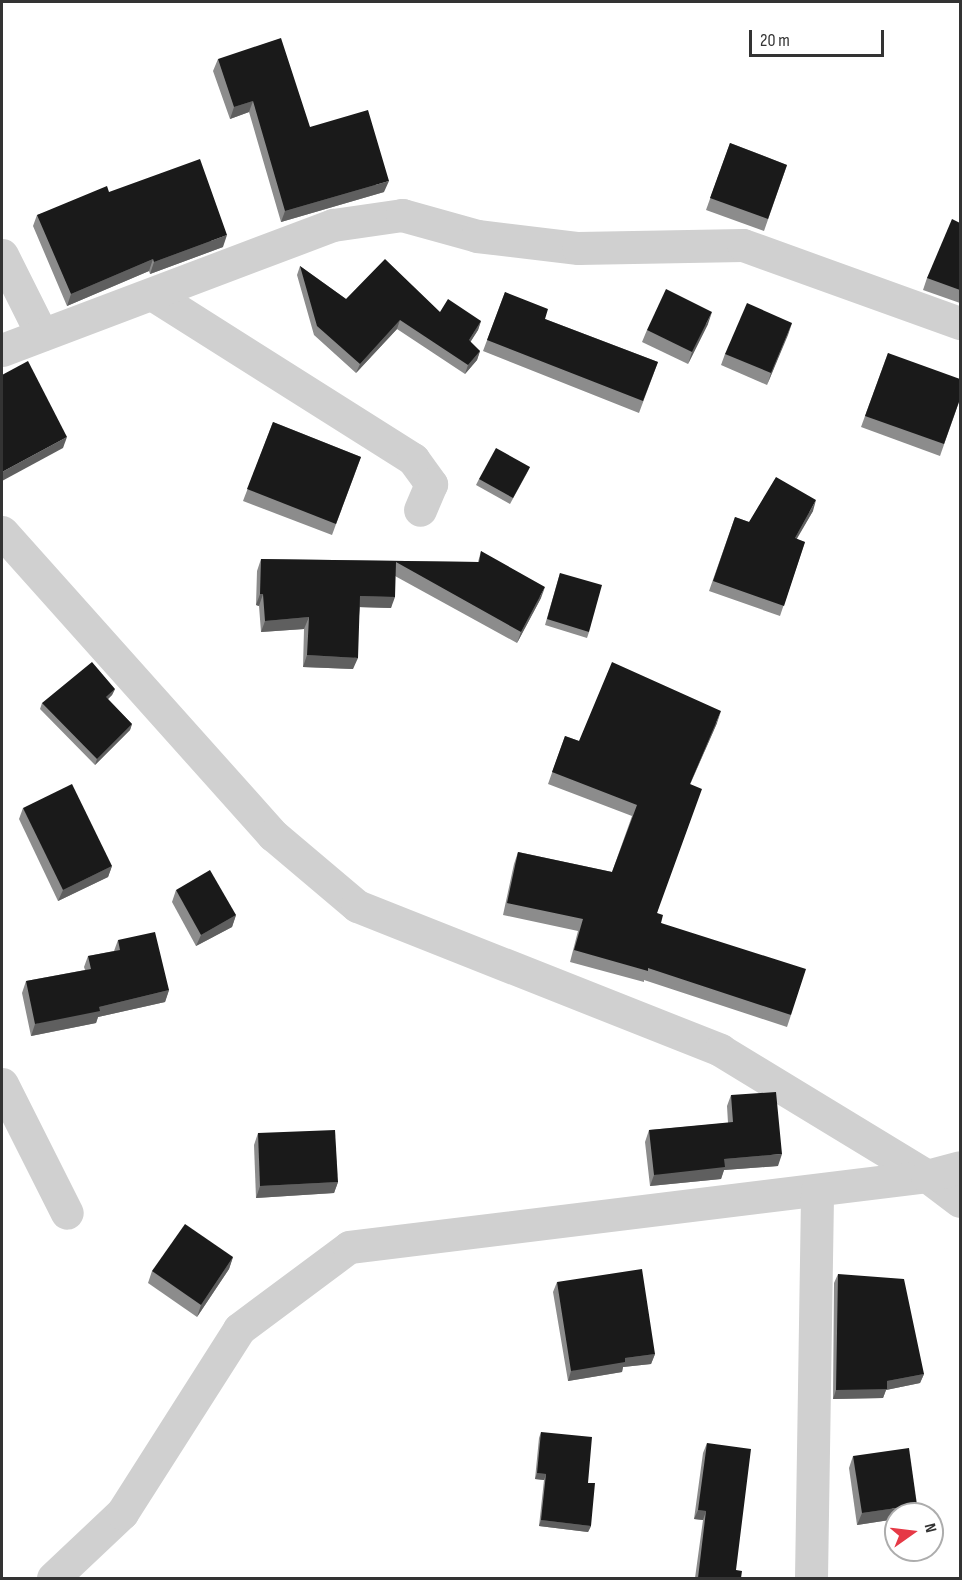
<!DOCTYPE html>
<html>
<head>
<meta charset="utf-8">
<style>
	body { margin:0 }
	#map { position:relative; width:962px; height:1580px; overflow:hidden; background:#fff; font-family:"Sofia Sans Condensed",sans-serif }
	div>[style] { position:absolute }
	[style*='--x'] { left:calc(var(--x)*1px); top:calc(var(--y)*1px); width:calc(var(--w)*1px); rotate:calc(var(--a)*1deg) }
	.minor>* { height:33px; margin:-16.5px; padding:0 16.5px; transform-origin:16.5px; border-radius:16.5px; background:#d0d0d0 }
	.wall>* { inset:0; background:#8c8c8c }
	.shaded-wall>* { inset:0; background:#5f5f5f }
	.building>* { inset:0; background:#1a1a1a }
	span { translate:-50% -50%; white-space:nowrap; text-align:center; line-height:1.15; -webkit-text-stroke:6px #fff; paint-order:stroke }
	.frame { position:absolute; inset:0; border:3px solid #333; pointer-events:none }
	.north { position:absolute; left:884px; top:1502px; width:60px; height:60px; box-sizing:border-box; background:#fff; border:2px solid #adadad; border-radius:50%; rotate:76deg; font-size:16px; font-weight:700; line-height:24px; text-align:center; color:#333 }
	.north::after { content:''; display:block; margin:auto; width:21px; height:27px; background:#e63946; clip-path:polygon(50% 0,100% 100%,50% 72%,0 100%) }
	.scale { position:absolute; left:749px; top:30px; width:135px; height:27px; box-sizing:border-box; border:3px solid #333; border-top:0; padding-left:8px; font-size:18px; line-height:21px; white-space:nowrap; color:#333; -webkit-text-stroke:4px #fff; paint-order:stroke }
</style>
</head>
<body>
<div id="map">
	<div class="minor">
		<div style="--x:2;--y:255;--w:89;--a:63.4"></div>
		<div style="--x:152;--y:294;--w:309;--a:32.3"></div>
		<div style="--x:413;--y:459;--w:31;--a:54"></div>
		<div style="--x:431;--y:484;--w:28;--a:113"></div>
		<div style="--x:2;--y:350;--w:354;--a:-20.7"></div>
		<div style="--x:333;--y:225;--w:70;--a:-8.2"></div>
		<div style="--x:402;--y:215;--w:78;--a:15.6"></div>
		<div style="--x:477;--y:236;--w:102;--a:6.8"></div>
		<div style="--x:578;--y:248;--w:165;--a:-1"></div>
		<div style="--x:743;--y:245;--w:231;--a:19.8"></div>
		<div style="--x:2;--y:532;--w:407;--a:48.2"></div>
		<div style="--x:273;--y:835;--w:110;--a:40.2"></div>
		<div style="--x:357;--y:906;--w:391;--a:21.6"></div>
		<div style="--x:720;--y:1050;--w:242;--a:31.3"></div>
		<div style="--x:927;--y:1176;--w:41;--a:37.1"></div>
		<div style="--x:2;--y:1084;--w:144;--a:63.3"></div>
		<div style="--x:53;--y:1578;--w:95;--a:-43.3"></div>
		<div style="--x:122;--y:1513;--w:218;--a:-57.5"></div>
		<div style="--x:239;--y:1329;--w:137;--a:-36.7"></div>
		<div style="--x:349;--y:1247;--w:582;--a:-7"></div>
		<div style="--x:927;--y:1176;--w:34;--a:-15"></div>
		<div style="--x:811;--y:1578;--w:388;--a:-89.1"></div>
	</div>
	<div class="wall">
		<div style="clip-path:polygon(218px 59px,310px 127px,384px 192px,281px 222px,249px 112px,230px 119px,213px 71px)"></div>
		<div style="clip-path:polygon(730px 143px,787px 165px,764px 231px,706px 210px)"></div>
		<div style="clip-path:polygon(109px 192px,223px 247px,150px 274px,149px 271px,67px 306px,33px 226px,37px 215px)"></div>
		<div style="clip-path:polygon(960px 223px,960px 303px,923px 290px,927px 278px)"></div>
		<div style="clip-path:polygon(300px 266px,346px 299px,440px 312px,481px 321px,478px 330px,470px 342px,480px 351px,477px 360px,465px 374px,397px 329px,356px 373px,314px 335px,297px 275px)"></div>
		<div style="clip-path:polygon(505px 292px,545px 319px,658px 362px,639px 413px,483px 351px)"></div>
		<div style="clip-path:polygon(792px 323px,767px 385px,721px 365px,725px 354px)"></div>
		<div style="clip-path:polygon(708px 324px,688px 364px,642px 342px,647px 330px)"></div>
		<div style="clip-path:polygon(888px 353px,960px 399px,940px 456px,861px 427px)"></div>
		<div style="clip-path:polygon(273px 422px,361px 457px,332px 535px,243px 501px)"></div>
		<div style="clip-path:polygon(530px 467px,527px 473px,510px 504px,476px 485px,479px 479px)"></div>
		<div style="clip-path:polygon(813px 511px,796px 539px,805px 542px,780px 616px,709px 591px,735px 517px,749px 522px)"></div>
		<div style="clip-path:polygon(481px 551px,541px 598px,517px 643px,395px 576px,391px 608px,360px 607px,353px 669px,303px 667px,304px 629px,261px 632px,259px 606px,256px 605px,257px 571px,261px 559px,478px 562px)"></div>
		<div style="clip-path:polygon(560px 573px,589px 632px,587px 638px,545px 625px)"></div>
		<div style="clip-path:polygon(115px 689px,112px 695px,108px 699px,132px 724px,130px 730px,95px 765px,40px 709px,42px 703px)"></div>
		<div style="clip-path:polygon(717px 723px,690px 784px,657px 913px,661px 923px,791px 1015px,787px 1027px,644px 980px,644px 982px,570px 962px,578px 931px,503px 915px,514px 864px,518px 852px,612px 872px,632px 816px,548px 784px,565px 736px,579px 741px)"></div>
		<div style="clip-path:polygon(23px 808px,112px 866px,108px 877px,58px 901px,19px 819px)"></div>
		<div style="clip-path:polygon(176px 890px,236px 915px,232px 927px,196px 946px,172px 902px)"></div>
		<div style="clip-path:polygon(118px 940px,169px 990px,165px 1002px,98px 1017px,96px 1023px,31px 1036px,22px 993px,26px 981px,85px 970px,84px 967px,88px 956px,114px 951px)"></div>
		<div style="clip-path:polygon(731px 1095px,778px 1166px,724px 1170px,721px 1179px,650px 1186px,645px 1142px,649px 1130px,728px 1123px,727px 1106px)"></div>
		<div style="clip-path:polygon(258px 1133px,338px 1182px,334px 1193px,256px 1198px,254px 1145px)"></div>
		<div style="clip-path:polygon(233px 1257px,229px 1269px,197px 1317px,148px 1283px,152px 1271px)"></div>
		<div style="clip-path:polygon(838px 1274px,924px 1374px,920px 1383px,886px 1390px,883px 1398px,833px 1399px,834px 1283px)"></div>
		<div style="clip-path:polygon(557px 1282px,655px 1354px,651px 1364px,623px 1367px,622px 1372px,568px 1381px,553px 1292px)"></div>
		<div style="clip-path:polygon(541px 1432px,588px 1483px,591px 1526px,588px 1532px,539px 1526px,544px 1480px,535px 1479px,539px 1438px)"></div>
		<div style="clip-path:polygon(707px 1443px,736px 1570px,741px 1578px,695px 1578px,703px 1520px,694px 1519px,703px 1453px)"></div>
		<div style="clip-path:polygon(853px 1456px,896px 1514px,896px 1519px,857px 1525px,849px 1468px)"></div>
	</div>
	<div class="shaded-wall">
		<div style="clip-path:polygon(253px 101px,249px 112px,230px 119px,234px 107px)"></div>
		<div style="clip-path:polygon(389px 181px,384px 192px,281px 222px,285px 211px)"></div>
		<div style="clip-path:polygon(227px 235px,223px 247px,150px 274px,154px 262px)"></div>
		<div style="clip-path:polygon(153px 259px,149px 271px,67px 306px,71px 294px)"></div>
		<div style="clip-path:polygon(712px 312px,708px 324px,688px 364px,692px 352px)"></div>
		<div style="clip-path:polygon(400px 320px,397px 329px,356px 373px,360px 364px)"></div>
		<div style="clip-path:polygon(481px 321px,478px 330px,466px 349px,469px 340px)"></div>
		<div style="clip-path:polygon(792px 323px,788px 335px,767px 385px,771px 373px)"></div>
		<div style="clip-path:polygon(480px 351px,477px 360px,465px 374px,468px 365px)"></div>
		<div style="clip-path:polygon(67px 437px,63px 448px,2px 481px,2px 472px)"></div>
		<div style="clip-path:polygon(816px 500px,813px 511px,791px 549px,795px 538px)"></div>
		<div style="clip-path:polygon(545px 587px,541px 598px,517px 643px,521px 632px)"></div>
		<div style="clip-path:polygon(260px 594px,263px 594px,259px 606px,256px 605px)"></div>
		<div style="clip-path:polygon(360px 596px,395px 597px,391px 608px,356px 607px)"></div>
		<div style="clip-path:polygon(309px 617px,304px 629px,261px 632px,265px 621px)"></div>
		<div style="clip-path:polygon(307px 655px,358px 658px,353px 669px,303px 667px)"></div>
		<div style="clip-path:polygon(115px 689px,112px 695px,104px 703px,106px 697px)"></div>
		<div style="clip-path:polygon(721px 711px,717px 723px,685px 796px,690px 784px)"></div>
		<div style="clip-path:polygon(132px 724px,130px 730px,95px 765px,97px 759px)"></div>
		<div style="clip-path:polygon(112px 866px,108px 877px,58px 901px,63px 890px)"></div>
		<div style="clip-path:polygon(236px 915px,232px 927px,196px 946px,201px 935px)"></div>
		<div style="clip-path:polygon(169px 990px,165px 1002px,98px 1017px,96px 1023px,31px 1036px,35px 1024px,99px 1007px)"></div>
		<div style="clip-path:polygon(782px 1154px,778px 1166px,724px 1170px,721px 1179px,650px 1186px,654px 1175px,724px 1159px)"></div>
		<div style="clip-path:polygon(338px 1182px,334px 1193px,256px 1198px,260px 1186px)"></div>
		<div style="clip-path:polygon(233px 1257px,229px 1269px,197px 1317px,201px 1305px)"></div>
		<div style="clip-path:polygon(655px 1354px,651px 1364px,623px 1367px,622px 1372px,568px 1381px,571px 1371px,625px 1358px)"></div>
		<div style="clip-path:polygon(924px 1374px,920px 1383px,886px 1390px,883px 1398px,833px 1399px,836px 1390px,887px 1381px)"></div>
		<div style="clip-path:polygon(537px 1473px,546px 1474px,544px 1480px,535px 1479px)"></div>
		<div style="clip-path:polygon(917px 1505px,914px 1514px,896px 1514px,896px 1519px,857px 1525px,862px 1513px)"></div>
		<div style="clip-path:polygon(698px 1510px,706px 1511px,703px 1520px,694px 1519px)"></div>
		<div style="clip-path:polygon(541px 1520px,591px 1526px,588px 1532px,539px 1526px)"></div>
	</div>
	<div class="building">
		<div style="clip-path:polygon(281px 38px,310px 127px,368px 110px,389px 181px,285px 211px,253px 101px,234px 107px,218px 59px)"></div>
		<div style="clip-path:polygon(730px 143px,787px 165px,768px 219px,710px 198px)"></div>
		<div style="clip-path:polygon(200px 159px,227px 235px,154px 262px,153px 259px,71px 294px,37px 215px,107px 186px,109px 192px)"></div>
		<div style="clip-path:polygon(952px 219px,960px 223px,960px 290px,927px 278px)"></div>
		<div style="clip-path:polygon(385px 259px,440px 312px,448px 299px,481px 321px,469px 340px,480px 351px,468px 365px,400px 320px,360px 364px,317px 326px,300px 266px,346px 299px)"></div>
		<div style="clip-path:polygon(666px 289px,712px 312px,692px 352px,647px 330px)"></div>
		<div style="clip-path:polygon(505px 292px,548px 309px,545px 319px,658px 362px,643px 401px,487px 340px)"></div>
		<div style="clip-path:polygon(747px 303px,792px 323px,771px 373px,725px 354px)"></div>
		<div style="clip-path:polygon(888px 353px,960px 379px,960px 399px,944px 444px,865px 416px)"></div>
		<div style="clip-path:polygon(28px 361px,67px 437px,2px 472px,2px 375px)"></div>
		<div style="clip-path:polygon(273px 422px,361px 457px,336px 524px,247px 489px)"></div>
		<div style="clip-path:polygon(496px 448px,530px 467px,513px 498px,479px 479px)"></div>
		<div style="clip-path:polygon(776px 477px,816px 500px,795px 538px,805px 542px,784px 606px,713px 581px,735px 517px,749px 522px)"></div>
		<div style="clip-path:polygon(481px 551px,545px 587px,521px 632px,396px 562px,395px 597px,360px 596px,358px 658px,307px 655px,309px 617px,265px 621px,263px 594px,260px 594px,261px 559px,479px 562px)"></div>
		<div style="clip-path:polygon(560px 573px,602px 585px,589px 632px,547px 619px)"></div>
		<div style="clip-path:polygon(92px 662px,115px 689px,106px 697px,132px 724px,97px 759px,42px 703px)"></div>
		<div style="clip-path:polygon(612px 662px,721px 711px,690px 784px,702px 789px,657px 913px,663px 915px,661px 923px,806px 969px,791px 1015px,648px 968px,648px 971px,574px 950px,583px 919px,507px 903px,518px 852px,612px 872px,637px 805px,552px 772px,565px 736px,579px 741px)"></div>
		<div style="clip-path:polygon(72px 784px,112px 866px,63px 890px,23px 808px)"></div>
		<div style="clip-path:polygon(210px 870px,236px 915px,201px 935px,176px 890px)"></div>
		<div style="clip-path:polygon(155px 932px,169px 990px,99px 1007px,100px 1011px,35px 1024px,26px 981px,91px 969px,88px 956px,120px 950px,118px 940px)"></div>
		<div style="clip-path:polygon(776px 1092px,782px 1154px,724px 1159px,725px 1167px,654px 1175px,649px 1130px,733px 1122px,731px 1095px)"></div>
		<div style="clip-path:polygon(335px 1130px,338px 1182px,260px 1186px,258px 1133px)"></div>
		<div style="clip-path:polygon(185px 1224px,233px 1257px,201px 1305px,152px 1271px)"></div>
		<div style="clip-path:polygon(642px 1269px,655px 1354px,625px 1358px,625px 1362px,571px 1371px,557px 1282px)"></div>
		<div style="clip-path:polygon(838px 1274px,904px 1279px,924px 1374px,887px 1381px,887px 1389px,836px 1390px)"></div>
		<div style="clip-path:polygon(541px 1432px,592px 1437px,588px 1483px,595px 1483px,591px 1526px,541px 1520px,546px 1474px,537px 1473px)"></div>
		<div style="clip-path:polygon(707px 1443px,751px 1449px,736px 1570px,742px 1571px,741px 1578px,698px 1578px,706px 1511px,698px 1510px)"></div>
		<div style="clip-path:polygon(909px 1448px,917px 1505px,862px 1513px,853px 1456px)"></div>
	</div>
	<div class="frame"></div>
	<div class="north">N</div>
	<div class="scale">20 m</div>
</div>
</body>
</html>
